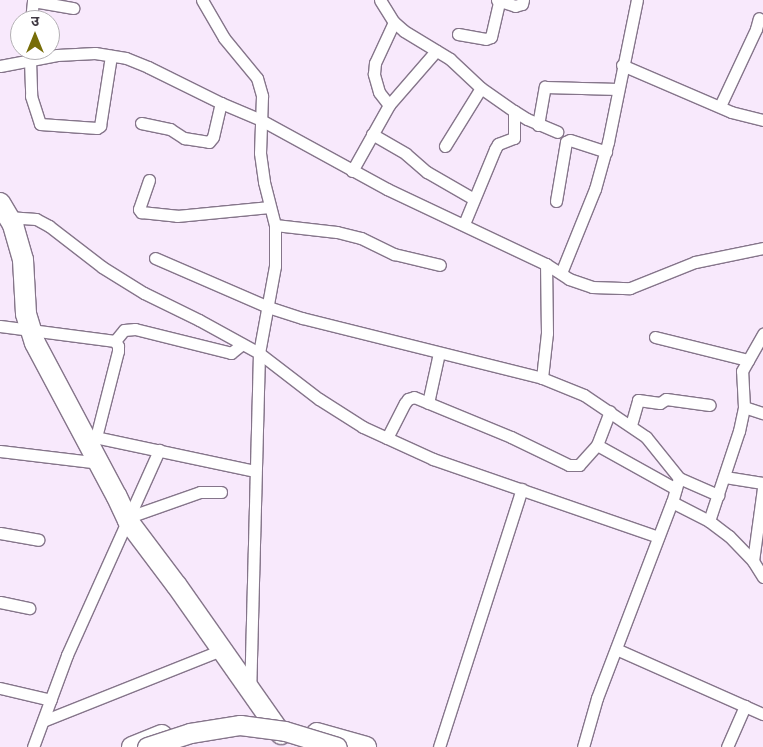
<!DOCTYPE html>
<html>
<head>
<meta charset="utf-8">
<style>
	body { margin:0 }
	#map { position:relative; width:763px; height:747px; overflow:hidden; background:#f8e9fc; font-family:Merriweather,"Noto Sans Devanagari",serif }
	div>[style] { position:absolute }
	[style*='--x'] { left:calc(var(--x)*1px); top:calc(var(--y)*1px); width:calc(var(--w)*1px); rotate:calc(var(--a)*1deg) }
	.roads { filter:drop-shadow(1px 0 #85758a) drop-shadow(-1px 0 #85758a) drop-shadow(0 1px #85758a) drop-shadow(0 -1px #85758a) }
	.minor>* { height:11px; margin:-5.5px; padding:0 5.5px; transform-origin:5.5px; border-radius:5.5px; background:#fff }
	.trunk>* { height:20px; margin:-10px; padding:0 10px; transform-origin:10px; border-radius:10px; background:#fff }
	.bridges { filter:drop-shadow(1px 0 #85758a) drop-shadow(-1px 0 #85758a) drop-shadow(0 1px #85758a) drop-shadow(0 -1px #85758a) }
	.primary-bridge>* { height:19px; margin:-9.5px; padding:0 9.5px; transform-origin:9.5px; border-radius:9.5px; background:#fff }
	span { translate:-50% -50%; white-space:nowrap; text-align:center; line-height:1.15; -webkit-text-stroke:4px #fff; paint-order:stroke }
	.north { position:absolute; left:10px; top:10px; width:50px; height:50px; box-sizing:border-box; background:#fff; border:1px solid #b3b0b4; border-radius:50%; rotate:0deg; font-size:14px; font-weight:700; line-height:20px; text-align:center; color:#413a44 }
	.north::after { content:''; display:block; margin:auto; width:18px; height:22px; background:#776d08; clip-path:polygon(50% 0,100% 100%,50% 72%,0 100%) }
</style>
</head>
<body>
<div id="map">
	<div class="roads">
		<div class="minor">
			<div style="--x:202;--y:0;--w:44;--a:59.9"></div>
			<div style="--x:224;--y:38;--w:52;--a:50.5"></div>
			<div style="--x:257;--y:78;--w:19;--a:74"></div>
			<div style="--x:262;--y:96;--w:57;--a:92"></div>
			<div style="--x:260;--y:153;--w:29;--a:82"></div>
			<div style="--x:264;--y:182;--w:44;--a:75.7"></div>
			<div style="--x:275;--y:225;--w:41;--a:90"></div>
			<div style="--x:275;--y:266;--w:88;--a:100.4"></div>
			<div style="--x:259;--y:353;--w:336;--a:91.5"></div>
			<div style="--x:380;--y:0;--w:26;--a:58"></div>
			<div style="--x:394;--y:22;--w:13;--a:42"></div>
			<div style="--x:404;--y:31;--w:54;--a:31.3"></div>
			<div style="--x:450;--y:59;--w:42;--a:43.1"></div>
			<div style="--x:481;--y:88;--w:40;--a:34.9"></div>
			<div style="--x:514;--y:111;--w:15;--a:32"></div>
			<div style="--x:527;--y:119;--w:33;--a:23"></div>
			<div style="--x:497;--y:0;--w:19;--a:18"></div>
			<div style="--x:515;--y:6;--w:7;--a:-16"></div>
			<div style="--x:522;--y:4;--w:4;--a:-76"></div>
			<div style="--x:33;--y:1;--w:41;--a:9.9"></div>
			<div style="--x:31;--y:20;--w:20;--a:-84"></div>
			<div style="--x:458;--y:34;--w:28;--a:10"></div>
			<div style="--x:486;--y:39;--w:5;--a:-22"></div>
			<div style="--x:491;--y:37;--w:37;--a:-77"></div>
			<div style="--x:30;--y:60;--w:36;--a:88"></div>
			<div style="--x:31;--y:96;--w:29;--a:72"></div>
			<div style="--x:40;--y:124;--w:57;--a:4"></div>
			<div style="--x:97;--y:128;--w:4;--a:-34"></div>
			<div style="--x:100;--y:126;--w:71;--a:-81.1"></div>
			<div style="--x:622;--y:65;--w:119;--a:23.3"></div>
			<div style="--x:731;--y:112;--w:33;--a:14"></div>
			<div style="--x:0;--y:66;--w:58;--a:-10.9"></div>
			<div style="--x:57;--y:55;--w:38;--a:-3"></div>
			<div style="--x:95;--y:53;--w:31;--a:9"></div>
			<div style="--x:126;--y:58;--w:24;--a:22"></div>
			<div style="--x:148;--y:67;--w:81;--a:26.3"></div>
			<div style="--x:221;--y:103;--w:43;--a:23"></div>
			<div style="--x:261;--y:120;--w:144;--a:28.7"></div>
			<div style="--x:387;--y:189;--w:176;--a:25.3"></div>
			<div style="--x:546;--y:264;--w:27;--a:33"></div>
			<div style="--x:569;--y:279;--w:24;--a:19"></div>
			<div style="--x:592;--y:287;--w:38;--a:2"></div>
			<div style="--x:630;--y:288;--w:70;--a:-21.8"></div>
			<div style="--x:695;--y:262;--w:69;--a:-11.6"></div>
			<div style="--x:389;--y:105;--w:72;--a:-49"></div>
			<div style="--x:720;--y:106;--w:85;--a:-64.9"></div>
			<div style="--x:756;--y:29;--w:11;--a:-75"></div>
			<div style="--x:141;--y:123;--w:30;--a:12"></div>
			<div style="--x:170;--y:129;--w:17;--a:33"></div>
			<div style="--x:184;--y:138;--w:25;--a:9"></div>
			<div style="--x:209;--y:142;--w:6;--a:-51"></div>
			<div style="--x:213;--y:137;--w:35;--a:-77"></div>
			<div style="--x:538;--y:125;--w:39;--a:-80"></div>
			<div style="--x:545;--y:87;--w:73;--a:1.6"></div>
			<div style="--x:372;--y:134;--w:39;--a:30"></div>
			<div style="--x:406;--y:154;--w:28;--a:41"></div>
			<div style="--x:427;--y:172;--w:54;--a:29.9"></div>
			<div style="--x:445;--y:146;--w:68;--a:-58.2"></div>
			<div style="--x:352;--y:171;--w:76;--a:-60.7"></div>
			<div style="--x:389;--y:105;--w:16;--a:-128"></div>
			<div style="--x:379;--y:92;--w:19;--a:-106"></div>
			<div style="--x:374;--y:74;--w:11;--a:-85"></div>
			<div style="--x:375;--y:63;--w:45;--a:-65.1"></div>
			<div style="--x:149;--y:180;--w:31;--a:109"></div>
			<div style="--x:139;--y:209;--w:4;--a:56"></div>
			<div style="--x:141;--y:212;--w:36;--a:6"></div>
			<div style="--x:177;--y:216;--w:93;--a:-5.5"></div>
			<div style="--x:556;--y:201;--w:60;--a:-80.4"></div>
			<div style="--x:566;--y:142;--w:4;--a:-27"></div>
			<div style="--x:570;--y:140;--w:38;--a:18"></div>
			<div style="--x:8;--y:217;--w:28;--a:4"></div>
			<div style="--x:36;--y:219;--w:15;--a:28"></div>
			<div style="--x:49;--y:226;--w:67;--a:37.7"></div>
			<div style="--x:102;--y:267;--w:49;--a:31.8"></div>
			<div style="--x:144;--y:293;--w:61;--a:26.1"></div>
			<div style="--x:199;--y:320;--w:68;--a:28.8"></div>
			<div style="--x:259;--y:353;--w:76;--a:37.5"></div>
			<div style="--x:319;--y:399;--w:52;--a:32.5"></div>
			<div style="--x:363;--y:427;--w:77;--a:24.6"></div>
			<div style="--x:433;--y:459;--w:238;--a:19.1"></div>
			<div style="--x:464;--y:224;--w:81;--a:-67.5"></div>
			<div style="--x:495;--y:149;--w:6;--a:-59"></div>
			<div style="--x:498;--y:144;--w:17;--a:-21"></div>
			<div style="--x:514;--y:138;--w:27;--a:-90"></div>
			<div style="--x:275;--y:225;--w:62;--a:6.4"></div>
			<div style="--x:337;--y:232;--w:25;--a:14"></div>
			<div style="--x:361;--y:238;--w:37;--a:26"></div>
			<div style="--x:394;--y:254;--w:47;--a:13.4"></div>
			<div style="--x:155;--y:258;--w:123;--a:23.4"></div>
			<div style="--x:268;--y:307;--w:36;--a:18"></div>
			<div style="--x:302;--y:318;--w:247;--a:14"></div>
			<div style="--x:542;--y:378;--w:45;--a:22"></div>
			<div style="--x:584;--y:395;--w:75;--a:34.1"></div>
			<div style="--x:646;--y:437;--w:53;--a:51.2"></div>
			<div style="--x:679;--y:478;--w:25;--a:106"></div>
			<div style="--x:672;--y:502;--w:42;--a:27.2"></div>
			<div style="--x:709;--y:521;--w:25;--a:37"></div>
			<div style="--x:729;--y:536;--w:35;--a:46"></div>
			<div style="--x:753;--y:561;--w:19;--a:58"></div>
			<div style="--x:561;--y:273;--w:91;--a:-68"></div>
			<div style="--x:595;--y:189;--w:49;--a:-74.5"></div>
			<div style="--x:608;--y:142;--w:145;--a:-78.5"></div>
			<div style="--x:0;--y:326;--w:116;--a:7.4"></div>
			<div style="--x:115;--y:341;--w:6;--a:59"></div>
			<div style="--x:118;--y:346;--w:5;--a:90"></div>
			<div style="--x:118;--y:351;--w:89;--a:104.3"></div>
			<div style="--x:655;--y:337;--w:96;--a:13.9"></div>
			<div style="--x:115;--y:341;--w:14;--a:-51"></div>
			<div style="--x:124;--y:330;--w:11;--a:-5"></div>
			<div style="--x:135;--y:329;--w:99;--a:14"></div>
			<div style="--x:231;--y:353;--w:14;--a:-39"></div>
			<div style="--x:542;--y:378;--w:45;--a:-83.7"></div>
			<div style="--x:547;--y:333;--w:69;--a:-90.8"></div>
			<div style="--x:428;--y:403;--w:51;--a:-77.6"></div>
			<div style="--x:744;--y:407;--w:20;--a:18"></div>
			<div style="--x:631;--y:425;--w:26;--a:-74"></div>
			<div style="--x:638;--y:400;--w:22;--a:8"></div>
			<div style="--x:660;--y:403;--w:7;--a:-34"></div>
			<div style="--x:666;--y:399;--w:44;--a:7.8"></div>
			<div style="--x:90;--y:436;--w:168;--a:12"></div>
			<div style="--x:387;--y:438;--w:39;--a:-63"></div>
			<div style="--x:405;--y:403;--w:5;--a:-53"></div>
			<div style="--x:408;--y:399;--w:6;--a:-18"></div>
			<div style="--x:414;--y:397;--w:105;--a:22.4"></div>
			<div style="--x:511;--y:437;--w:64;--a:25.8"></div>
			<div style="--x:569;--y:465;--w:10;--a:0"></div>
			<div style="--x:579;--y:465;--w:27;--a:-48"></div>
			<div style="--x:597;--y:445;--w:36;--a:-69"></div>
			<div style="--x:597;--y:445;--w:90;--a:29.1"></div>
			<div style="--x:0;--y:451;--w:101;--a:6.8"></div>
			<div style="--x:725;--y:477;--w:38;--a:9"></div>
			<div style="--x:679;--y:478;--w:43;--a:23.6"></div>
			<div style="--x:129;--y:517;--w:75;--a:-19.4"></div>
			<div style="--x:200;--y:492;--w:21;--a:0"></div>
			<div style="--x:709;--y:521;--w:95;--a:-71.6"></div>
			<div style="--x:739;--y:431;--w:25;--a:-78"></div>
			<div style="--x:744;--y:407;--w:36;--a:-93"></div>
			<div style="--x:742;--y:371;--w:43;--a:-60.4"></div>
			<div style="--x:0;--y:533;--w:39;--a:10"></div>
			<div style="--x:753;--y:561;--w:74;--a:-82.2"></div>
			<div style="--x:0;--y:602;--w:30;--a:12"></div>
			<div style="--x:616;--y:649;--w:161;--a:23.9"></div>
			<div style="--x:0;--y:688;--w:52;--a:13.2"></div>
			<div style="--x:43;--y:721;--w:192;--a:-21.7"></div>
			<div style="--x:33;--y:747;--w:98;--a:-69.7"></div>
			<div style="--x:67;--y:655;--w:225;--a:-65.8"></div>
			<div style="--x:439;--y:747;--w:271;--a:-72.2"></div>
			<div style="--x:583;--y:747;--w:51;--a:-74.1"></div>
			<div style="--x:597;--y:698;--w:210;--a:-69.1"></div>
			<div style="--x:727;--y:747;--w:45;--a:-66.3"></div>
		</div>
		<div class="trunk">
			<div style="--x:0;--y:203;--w:26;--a:59"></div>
			<div style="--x:13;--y:225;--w:36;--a:74"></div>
			<div style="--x:23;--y:260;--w:54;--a:86.8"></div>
			<div style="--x:26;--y:314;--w:30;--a:73"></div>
			<div style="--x:35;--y:343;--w:174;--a:62"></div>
			<div style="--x:117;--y:497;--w:26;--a:65"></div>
			<div style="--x:128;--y:521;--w:81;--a:53"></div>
			<div style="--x:177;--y:586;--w:181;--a:54.9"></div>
			<div style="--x:317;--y:733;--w:51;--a:15.9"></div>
			<div style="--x:132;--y:747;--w:32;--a:-22"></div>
		</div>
	</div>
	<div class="bridges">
		<div class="primary-bridge">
			<div style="--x:147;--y:747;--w:45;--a:-18"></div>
			<div style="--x:190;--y:733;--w:51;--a:-9.1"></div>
			<div style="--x:240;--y:725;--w:45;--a:7.6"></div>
			<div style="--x:285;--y:731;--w:54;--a:17.1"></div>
		</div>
	</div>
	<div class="north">उ</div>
</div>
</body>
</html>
